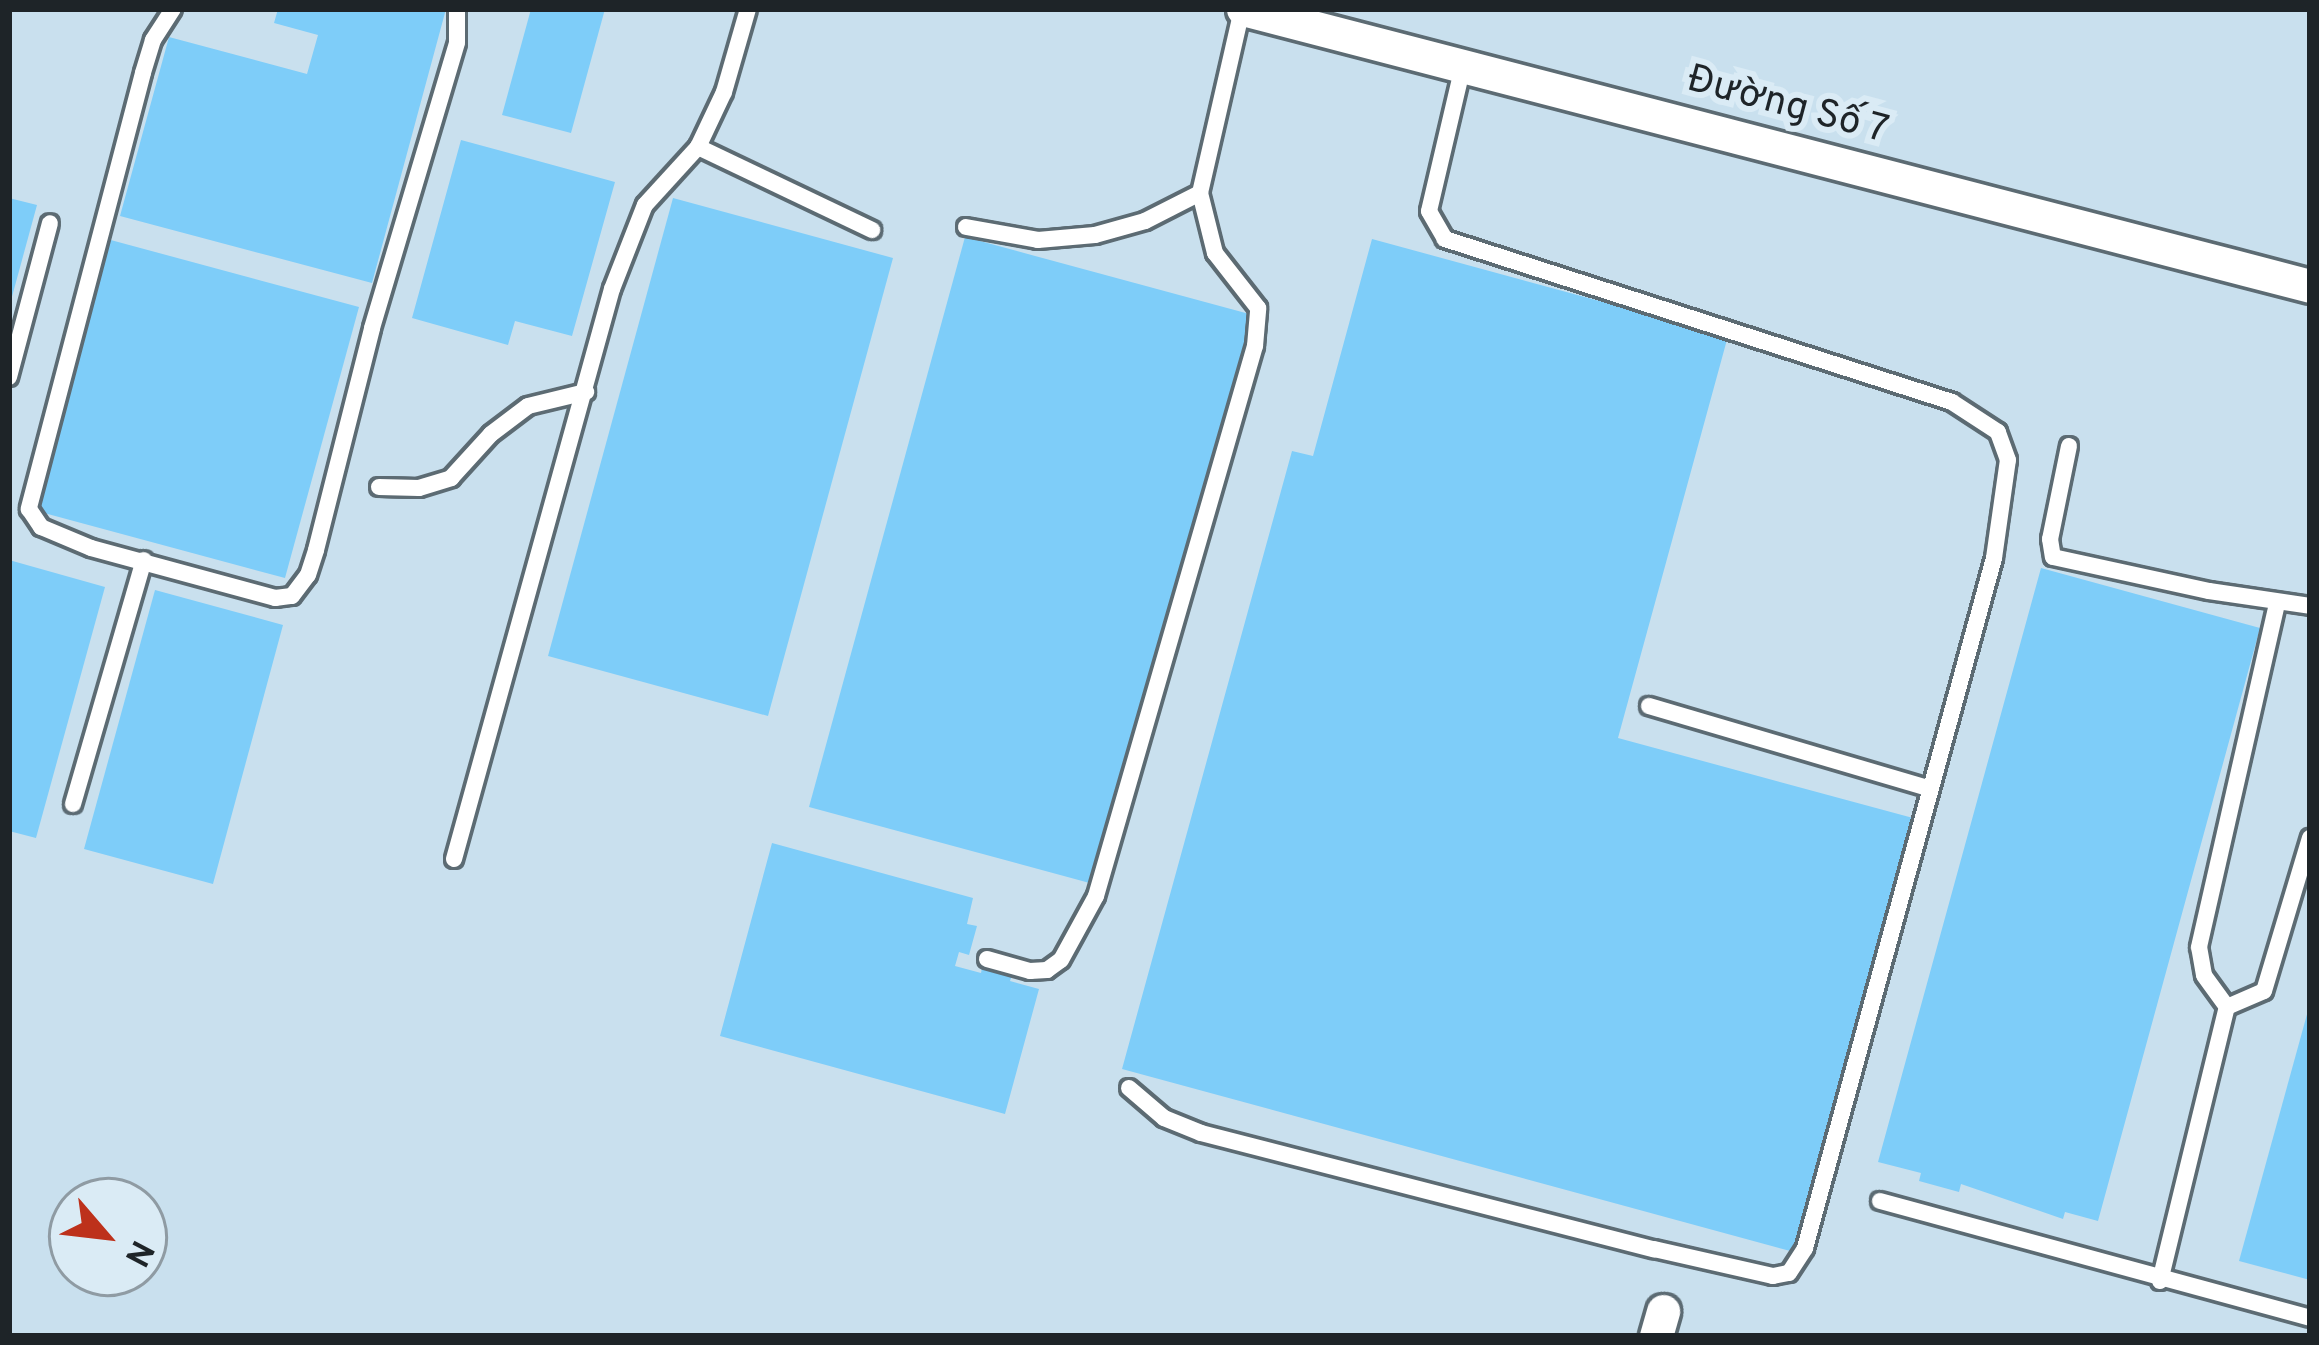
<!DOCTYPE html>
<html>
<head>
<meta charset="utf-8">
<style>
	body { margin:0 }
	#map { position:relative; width:2319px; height:1345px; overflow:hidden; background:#daebf5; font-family:Overpass,sans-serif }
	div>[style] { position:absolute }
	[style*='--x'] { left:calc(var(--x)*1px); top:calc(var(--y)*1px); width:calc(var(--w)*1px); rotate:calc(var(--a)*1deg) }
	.built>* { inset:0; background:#c9e0ee }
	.building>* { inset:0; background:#7ecdf9 }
	.roads { filter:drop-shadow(3px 0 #5c6b73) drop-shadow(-3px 0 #5c6b73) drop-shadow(0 3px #5c6b73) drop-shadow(0 -3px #5c6b73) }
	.lane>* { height:16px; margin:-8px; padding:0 8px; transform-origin:8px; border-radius:8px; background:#fff }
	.street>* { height:33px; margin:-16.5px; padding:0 16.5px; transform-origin:16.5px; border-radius:16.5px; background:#fff }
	span { translate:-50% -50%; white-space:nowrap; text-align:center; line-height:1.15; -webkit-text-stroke:12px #daebf5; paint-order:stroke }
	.street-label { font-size:39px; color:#1e2428 }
	.frame { position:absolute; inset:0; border:12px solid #1e2428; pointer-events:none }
	.north { position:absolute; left:48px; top:1177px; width:120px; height:120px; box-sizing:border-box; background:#daebf5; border:3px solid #8f9ba3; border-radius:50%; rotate:118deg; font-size:33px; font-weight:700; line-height:48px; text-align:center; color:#1e2428 }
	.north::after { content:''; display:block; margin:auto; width:42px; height:54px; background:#bd311b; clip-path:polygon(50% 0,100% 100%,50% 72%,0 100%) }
</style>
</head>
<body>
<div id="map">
	<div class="built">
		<div style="clip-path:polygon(evenodd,9px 9px,2310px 9px,2310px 1336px,9px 1336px,9px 9px,72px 1201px,144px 1201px,144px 1273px,72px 1273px,72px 1201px)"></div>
	</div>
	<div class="building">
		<div style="clip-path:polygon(278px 9px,446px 9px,372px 283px,120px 216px,169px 37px,307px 74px,318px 35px,274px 23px)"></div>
		<div style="clip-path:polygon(531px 9px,605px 9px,571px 133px,502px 115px)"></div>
		<div style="clip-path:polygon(461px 140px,615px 182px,572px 336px,515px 321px,508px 345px,412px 318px)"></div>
		<div style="clip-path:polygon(9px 198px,37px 205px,10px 304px,9px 303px)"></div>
		<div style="clip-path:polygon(673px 198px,893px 258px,768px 716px,548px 656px)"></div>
		<div style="clip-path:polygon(965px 237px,1253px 315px,1097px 885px,809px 807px)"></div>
		<div style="clip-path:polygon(107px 239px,359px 307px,285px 578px,33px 510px)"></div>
		<div style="clip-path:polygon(1372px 239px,1728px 336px,1618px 738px,1913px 818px,1794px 1252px,1122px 1069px,1292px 451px,1313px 456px)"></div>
		<div style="clip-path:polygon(9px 560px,105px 587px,36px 838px,9px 831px)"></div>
		<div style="clip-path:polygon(2041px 568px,2260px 628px,2098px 1221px,2065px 1212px,2063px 1219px,1961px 1184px,1959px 1192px,1919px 1181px,1921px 1173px,1878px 1162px)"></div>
		<div style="clip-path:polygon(155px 590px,283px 625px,213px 884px,84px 849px)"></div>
		<div style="clip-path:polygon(772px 843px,973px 898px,967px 924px,977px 926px,969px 955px,959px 952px,955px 966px,981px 973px,983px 963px,1013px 972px,1010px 981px,1039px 989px,1005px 1114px,720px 1036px)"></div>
		<div style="clip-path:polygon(2309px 1007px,2310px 1008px,2310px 1280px,2239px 1261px)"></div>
	</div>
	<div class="roads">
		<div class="lane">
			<div style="--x:173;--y:9;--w:37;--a:123"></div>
			<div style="--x:153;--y:40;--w:34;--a:107"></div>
			<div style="--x:143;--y:73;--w:451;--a:104.7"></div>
			<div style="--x:29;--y:509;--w:22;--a:56"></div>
			<div style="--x:41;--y:527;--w:54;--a:22.8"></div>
			<div style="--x:91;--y:548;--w:191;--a:15.2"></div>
			<div style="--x:275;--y:598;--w:17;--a:-7"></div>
			<div style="--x:292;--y:596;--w:26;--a:-53"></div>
			<div style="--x:308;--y:575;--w:26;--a:-72"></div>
			<div style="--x:316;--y:550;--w:229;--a:-75.8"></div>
			<div style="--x:372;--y:328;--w:298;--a:-73.4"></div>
			<div style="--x:457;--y:42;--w:33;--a:-90"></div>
			<div style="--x:698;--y:147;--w:193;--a:25.5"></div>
			<div style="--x:966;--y:227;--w:73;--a:10.2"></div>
			<div style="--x:1038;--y:240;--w:57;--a:-5"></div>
			<div style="--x:1095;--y:235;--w:52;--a:-15.6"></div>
			<div style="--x:1145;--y:221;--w:62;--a:-27"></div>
			<div style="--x:9;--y:377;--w:159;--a:-75.1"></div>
			<div style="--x:2069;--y:446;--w:95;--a:101.5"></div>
			<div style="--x:2050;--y:539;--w:18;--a:81"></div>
			<div style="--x:2053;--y:557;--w:160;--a:12.3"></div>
			<div style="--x:2209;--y:591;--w:102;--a:8.4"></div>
			<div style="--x:379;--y:487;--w:40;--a:1.4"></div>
			<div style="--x:419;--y:488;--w:34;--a:-17"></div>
			<div style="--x:451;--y:478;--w:59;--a:-47.7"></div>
			<div style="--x:491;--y:434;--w:46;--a:-37.1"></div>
			<div style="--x:528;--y:406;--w:60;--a:-13.6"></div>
			<div style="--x:1649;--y:706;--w:291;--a:16.4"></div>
			<div style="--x:73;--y:804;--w:254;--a:-73.8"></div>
			<div style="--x:454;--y:859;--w:591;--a:-74.51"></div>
			<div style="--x:612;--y:289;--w:90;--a:-68.6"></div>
			<div style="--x:645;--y:205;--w:79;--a:-47.6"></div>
			<div style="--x:698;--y:147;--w:61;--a:-64.7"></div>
			<div style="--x:724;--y:92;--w:86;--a:-73.9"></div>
			<div style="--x:987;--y:959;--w:45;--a:15.6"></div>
			<div style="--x:1030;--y:971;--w:17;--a:-3"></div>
			<div style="--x:1047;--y:970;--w:17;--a:-36"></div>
			<div style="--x:1061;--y:960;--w:73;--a:-61.3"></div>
			<div style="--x:1096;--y:896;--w:573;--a:-73.88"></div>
			<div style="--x:1255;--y:346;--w:38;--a:-85"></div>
			<div style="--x:1258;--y:308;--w:70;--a:-128"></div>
			<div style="--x:1215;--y:253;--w:62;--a:-104"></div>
			<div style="--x:1200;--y:193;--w:189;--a:-77.1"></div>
			<div style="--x:2227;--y:1007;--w:40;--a:-23.4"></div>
			<div style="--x:2264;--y:991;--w:160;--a:-73.3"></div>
			<div style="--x:1129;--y:1088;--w:46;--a:40.6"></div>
			<div style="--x:1164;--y:1118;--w:40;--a:22"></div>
			<div style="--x:1201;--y:1133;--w:468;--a:14.4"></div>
			<div style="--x:1654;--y:1249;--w:122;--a:12.8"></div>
			<div style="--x:1773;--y:1276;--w:16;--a:-11"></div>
			<div style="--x:1789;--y:1273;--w:30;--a:-57"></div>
			<div style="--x:1805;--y:1248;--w:715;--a:-74.68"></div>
			<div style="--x:1994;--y:558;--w:99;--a:-81.9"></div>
			<div style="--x:2008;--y:460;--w:30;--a:-110"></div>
			<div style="--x:1998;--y:432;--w:55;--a:-146.9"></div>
			<div style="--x:1952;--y:402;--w:533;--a:-162.18"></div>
			<div style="--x:1445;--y:239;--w:32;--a:-120"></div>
			<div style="--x:1429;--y:211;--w:149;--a:-76.8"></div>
			<div style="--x:1880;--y:1201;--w:446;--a:15.2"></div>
			<div style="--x:2160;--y:1281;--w:282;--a:-76.3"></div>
			<div style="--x:2227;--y:1007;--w:39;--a:-126"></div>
			<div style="--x:2204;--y:975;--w:28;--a:-100"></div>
			<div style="--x:2199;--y:947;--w:353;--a:-77.2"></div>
		</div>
		<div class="street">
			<div style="--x:1243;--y:9;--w:1102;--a:14.55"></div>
			<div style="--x:1656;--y:1336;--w:26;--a:-74"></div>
		</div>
	</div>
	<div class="street-label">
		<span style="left:1787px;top:107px;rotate:15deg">Đường Số 7</span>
	</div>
	<div class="frame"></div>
	<div class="north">N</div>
</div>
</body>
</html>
